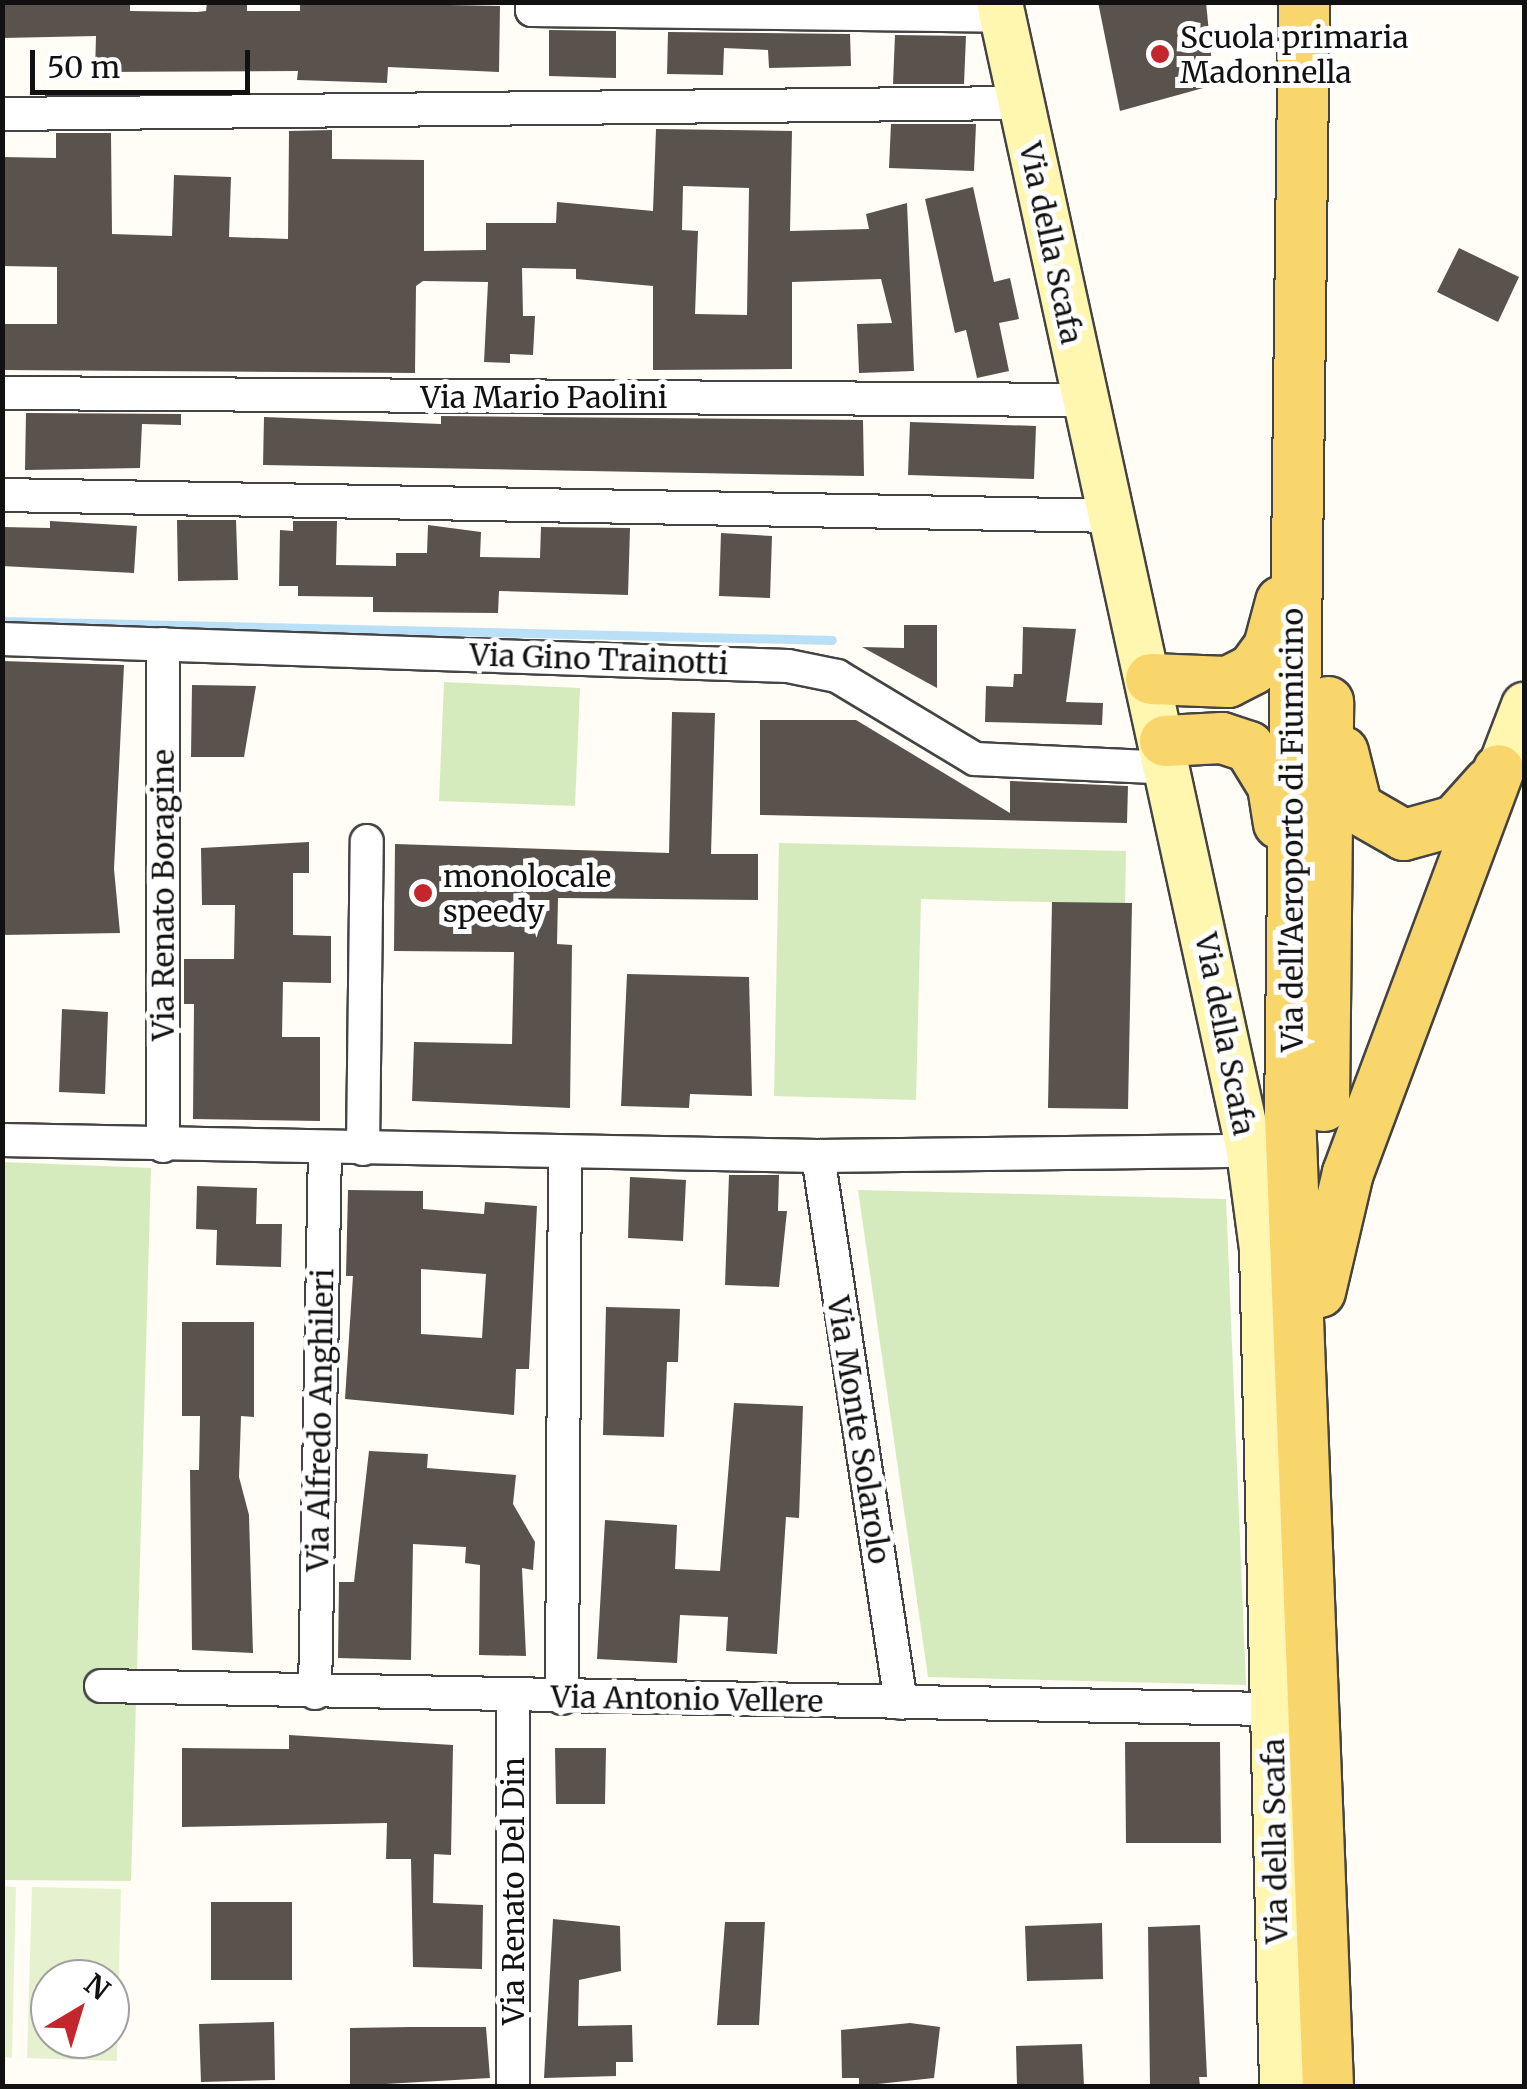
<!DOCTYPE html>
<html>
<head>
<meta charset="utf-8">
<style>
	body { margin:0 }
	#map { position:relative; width:1527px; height:2089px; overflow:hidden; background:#fffdf5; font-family:Merriweather,serif }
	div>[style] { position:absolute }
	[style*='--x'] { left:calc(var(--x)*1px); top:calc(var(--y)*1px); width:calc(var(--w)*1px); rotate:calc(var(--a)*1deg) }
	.green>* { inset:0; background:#d5ebbd }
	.pitch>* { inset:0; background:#e6f2cf }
	.stream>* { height:9px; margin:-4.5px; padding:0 4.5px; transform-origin:4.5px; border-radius:4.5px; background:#b9e0f7 }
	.building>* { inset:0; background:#5a524d }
	.roads { filter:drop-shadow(2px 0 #444) drop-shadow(-2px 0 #444) drop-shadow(0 2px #444) drop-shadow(0 -2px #444) }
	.street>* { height:32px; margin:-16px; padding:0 16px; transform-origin:16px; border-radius:16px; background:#fff }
	.secondary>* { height:45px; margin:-22.5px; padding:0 22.5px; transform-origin:22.5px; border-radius:22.5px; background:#fff6b0 }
	.primary>* { height:50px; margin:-25px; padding:0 25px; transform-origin:25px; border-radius:25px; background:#f9d66b }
	.dots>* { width:28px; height:28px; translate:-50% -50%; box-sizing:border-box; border:5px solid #fff; border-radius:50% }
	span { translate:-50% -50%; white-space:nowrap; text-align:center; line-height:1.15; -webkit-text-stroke:10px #fff; paint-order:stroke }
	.poi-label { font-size:30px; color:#111 }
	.left { translate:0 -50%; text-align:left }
	.street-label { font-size:30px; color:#111 }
	.frame { position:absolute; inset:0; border:5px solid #111; pointer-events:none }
	.north { position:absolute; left:30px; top:1959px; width:100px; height:100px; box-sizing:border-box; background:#fff; border:2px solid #a0a0a0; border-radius:50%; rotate:38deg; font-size:28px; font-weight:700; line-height:40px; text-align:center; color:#111 }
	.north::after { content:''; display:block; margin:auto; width:35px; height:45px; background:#c4262e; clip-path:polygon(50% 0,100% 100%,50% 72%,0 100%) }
	.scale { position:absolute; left:30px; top:50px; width:220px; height:45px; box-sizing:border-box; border:5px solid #111; border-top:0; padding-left:12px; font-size:30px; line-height:35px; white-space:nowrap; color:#111; -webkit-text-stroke:8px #fff; paint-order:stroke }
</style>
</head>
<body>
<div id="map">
	<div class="green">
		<div style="clip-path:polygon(444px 682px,580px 688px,575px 806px,439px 801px)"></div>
		<div style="clip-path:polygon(779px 843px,1126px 851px,1125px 904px,921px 899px,916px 1100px,774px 1096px)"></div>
		<div style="clip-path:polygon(3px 1162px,151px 1168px,131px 1881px,3px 1880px)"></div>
		<div style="clip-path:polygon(858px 1190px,1226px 1199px,1246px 1685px,928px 1677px)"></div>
	</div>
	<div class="pitch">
		<div style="clip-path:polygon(3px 1886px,16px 1887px,12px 2058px,3px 2057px)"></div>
		<div style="clip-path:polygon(evenodd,32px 1887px,121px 1889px,117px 2061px,27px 2058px,32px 1887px,50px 1979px,110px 1979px,110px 2039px,50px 2039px,50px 1979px)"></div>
	</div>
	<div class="stream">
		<div style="--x:2;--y:621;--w:830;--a:1.31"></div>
	</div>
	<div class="building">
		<div style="clip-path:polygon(2px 2px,130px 2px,130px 11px,197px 12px,206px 11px,207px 2px,247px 2px,247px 11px,300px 11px,300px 2px,500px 6px,499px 72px,388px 67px,387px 83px,297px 80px,298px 71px,95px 72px,96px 36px,2px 38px)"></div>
		<div style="clip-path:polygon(1098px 2px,1206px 2px,1214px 85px,1120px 111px)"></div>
		<div style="clip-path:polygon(549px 30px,616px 31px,616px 78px,549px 76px)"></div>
		<div style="clip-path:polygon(668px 32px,850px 34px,851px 66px,769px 68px,768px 50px,724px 48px,723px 75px,667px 74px)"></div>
		<div style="clip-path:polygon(895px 35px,966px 36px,964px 84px,893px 84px)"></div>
		<div style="clip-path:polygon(891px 124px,976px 124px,974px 171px,889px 168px)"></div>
		<div style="clip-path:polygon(evenodd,656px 129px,792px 131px,790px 231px,869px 229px,866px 214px,907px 203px,914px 371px,859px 373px,857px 324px,892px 323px,881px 279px,792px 282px,792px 369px,653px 370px,653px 286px,576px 279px,576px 269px,522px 268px,523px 316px,535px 316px,533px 355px,510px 354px,510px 363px,484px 362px,488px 282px,423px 281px,416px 286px,415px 373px,2px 370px,2px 324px,57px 324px,57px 267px,2px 266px,2px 157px,56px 158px,56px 133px,111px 133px,112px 234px,172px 236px,174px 175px,231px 177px,229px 237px,288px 239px,289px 131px,332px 130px,332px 159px,424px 160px,424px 251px,486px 250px,486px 223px,556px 223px,557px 202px,653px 211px,656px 129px,683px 186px,749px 188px,747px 315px,695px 314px,698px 231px,682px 230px,683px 186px)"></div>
		<div style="clip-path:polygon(973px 187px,994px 282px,1010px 278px,1019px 319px,999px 323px,1009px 371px,977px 378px,966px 330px,955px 333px,925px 199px)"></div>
		<div style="clip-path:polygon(1459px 248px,1519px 277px,1498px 322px,1437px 292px)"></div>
		<div style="clip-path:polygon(26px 413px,181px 414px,181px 425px,142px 424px,140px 468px,25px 470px)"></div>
		<div style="clip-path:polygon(441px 416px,863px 420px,864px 476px,263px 465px,264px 417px,441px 424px)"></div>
		<div style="clip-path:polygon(910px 422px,1036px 426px,1034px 479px,908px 475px)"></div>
		<div style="clip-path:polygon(177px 520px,236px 520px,238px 580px,178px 581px)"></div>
		<div style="clip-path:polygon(50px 521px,137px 526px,134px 573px,2px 566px,2px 527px,50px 528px)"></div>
		<div style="clip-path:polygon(293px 521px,337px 521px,336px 565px,396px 566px,396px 553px,427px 553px,428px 525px,481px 532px,480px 557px,540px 558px,541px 527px,630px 528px,628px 595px,499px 591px,498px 613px,373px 612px,373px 597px,298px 596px,298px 586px,279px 586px,280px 530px,293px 531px)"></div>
		<div style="clip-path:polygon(721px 533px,772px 536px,770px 598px,719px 596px)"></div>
		<div style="clip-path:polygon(904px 625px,937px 625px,937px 688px,862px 647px,904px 648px)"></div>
		<div style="clip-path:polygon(1023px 627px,1076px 629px,1066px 702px,1103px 703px,1102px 725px,985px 722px,986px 686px,1013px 687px,1014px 674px,1022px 674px)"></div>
		<div style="clip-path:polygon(2px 661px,124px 665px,114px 869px,120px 933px,2px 935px)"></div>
		<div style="clip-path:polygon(192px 685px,256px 686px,244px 757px,191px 757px)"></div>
		<div style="clip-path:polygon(672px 712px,715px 713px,711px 854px,758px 854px,758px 900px,558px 898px,557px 944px,572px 945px,570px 1108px,412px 1101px,414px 1042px,512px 1044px,514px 952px,394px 951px,395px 844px,669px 853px)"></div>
		<div style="clip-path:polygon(760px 720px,856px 720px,1010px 813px,1010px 781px,1128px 786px,1127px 823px,760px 815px)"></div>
		<div style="clip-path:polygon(309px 842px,309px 873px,293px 873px,293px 935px,331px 936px,331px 983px,283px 982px,282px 1037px,320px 1037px,320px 1121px,193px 1119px,194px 1004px,184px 1004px,184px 959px,234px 959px,235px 905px,202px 905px,201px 848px)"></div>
		<div style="clip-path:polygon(1052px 902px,1132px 903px,1128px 1109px,1048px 1108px)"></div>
		<div style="clip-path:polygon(627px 974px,749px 977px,752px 1096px,690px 1094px,689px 1108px,621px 1106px)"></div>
		<div style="clip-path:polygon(62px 1009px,108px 1012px,105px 1094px,59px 1092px)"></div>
		<div style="clip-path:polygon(729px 1175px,779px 1175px,778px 1211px,787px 1211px,779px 1287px,725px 1285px)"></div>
		<div style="clip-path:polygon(630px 1177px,686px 1180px,683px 1241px,628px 1238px)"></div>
		<div style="clip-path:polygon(197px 1186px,257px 1188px,256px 1224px,282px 1224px,281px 1267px,216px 1265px,217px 1230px,196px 1229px)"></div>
		<div style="clip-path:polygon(evenodd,348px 1190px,423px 1191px,423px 1209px,484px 1214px,485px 1202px,537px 1206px,529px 1369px,516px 1369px,514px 1415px,345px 1399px,353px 1276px,346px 1276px,348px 1190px,421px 1269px,486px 1274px,482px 1338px,421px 1334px,421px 1269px)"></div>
		<div style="clip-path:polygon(606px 1307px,680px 1309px,678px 1362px,667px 1362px,664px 1437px,603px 1435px)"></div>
		<div style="clip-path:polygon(182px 1322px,254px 1322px,254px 1417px,241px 1416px,239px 1477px,249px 1515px,253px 1653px,192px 1650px,190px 1470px,199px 1470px,200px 1416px,182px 1416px)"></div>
		<div style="clip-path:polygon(734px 1403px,803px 1406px,799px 1518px,786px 1517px,777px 1654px,726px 1651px,728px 1617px,680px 1615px,677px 1663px,597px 1659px,605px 1520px,677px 1525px,675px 1569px,720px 1571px)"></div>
		<div style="clip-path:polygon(369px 1451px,428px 1454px,427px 1468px,516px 1475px,513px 1504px,535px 1542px,533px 1570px,522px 1568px,526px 1656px,479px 1655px,480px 1565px,465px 1563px,466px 1547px,413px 1544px,411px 1660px,338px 1658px,339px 1582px,354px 1582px)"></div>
		<div style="clip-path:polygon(289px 1735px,453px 1745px,451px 1855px,434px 1854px,433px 1903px,483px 1905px,482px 1969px,413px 1967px,411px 1859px,386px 1859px,387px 1823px,182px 1827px,182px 1748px,289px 1749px)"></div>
		<div style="clip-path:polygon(1125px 1742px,1220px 1742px,1221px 1843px,1126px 1843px)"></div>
		<div style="clip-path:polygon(555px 1748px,606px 1748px,605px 1804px,556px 1804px)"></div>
		<div style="clip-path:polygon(211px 1902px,292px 1902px,292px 1980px,211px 1980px)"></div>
		<div style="clip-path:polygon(553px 1919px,620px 1926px,621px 1971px,579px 1980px,578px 2026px,632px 2025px,633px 2062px,616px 2062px,616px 2076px,544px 2078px)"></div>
		<div style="clip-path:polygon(725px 1922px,765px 1922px,759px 2025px,717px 2025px)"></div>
		<div style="clip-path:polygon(1102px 1923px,1103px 1979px,1027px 1981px,1025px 1926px)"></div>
		<div style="clip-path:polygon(1200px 1925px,1207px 2077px,1199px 2077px,1200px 2086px,1150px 2086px,1148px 1927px)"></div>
		<div style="clip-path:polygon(274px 2022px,275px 2080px,201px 2082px,199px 2024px)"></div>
		<div style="clip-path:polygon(910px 2023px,940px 2027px,934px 2078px,859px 2086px,859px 2078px,842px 2078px,841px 2030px)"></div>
		<div style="clip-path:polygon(410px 2027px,486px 2027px,490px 2078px,350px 2086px,350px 2028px)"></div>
		<div style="clip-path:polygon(1082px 2044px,1084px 2086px,1017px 2086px,1016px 2046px)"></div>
	</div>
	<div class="roads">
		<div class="street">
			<div style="--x:532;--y:2;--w:8;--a:90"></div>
			<div style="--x:532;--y:10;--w:470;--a:0.7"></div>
			<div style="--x:2;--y:114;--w:1018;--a:-0.62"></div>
			<div style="--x:2;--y:393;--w:1083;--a:0.37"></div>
			<div style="--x:2;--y:495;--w:1110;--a:1.08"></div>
			<div style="--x:2;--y:639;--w:786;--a:1.97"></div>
			<div style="--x:788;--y:666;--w:50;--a:11.5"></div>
			<div style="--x:837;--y:676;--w:161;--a:31"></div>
			<div style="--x:975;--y:759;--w:196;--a:2.6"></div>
			<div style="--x:163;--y:644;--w:502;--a:90"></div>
			<div style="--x:2;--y:1140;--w:816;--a:1.12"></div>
			<div style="--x:818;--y:1156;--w:431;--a:-0.7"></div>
			<div style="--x:363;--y:1149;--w:308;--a:-89.3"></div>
			<div style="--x:818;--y:1156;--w:553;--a:81.37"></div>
			<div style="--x:101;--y:1686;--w:1171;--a:1.13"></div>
			<div style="--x:315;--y:1693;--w:546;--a:-88.95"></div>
			<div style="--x:562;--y:1698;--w:546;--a:-89.69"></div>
			<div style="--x:513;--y:2086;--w:390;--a:-90"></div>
		</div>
		<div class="secondary">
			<div style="--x:999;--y:2;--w:1176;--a:77.72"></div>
			<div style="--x:1249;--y:1151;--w:98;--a:82.4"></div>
			<div style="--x:1262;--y:1248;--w:838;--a:88.63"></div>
			<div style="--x:1499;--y:770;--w:70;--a:-69"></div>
		</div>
		<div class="primary">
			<div style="--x:1304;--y:2;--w:1112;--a:90.72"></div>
			<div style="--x:1290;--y:1114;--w:973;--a:87.76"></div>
			<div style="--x:1151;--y:679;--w:77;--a:2.2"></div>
			<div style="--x:1228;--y:682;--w:28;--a:-27"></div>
			<div style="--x:1253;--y:669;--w:27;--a:-54"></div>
			<div style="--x:1269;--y:647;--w:47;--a:-75.1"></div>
			<div style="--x:1165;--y:741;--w:57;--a:-3"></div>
			<div style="--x:1222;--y:738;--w:28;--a:18"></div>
			<div style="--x:1249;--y:747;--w:46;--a:58.4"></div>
			<div style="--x:1273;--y:786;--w:38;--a:81"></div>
			<div style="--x:1343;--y:752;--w:58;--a:76"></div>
			<div style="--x:1357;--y:808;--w:54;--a:29.9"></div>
			<div style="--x:1404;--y:835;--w:53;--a:-15.4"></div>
			<div style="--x:1455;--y:821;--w:52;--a:-48.1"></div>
			<div style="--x:1324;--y:1106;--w:404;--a:-89.4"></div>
			<div style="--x:1320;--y:1292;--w:122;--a:-76.8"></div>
			<div style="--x:1348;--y:1173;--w:430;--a:-69.5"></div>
		</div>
	</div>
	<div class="dots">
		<div style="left:1160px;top:54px;background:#c4262e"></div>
		<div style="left:423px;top:893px;background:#c4262e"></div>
	</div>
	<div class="poi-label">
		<span class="left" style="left:1180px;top:54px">Scuola primaria<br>Madonnella</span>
		<span class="left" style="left:443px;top:893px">monolocale<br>speedy</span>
	</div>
	<div class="street-label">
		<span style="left:1051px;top:243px;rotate:78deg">Via della Scafa</span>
		<span style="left:544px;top:397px">Via Mario Paolini</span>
		<span style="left:599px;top:659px;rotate:2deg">Via Gino Trainotti</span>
		<span style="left:1292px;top:830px;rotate:-90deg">Via dell'Aeroporto di Fiumicino</span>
		<span style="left:163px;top:895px;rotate:-90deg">Via Renato Boragine</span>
		<span style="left:1225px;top:1034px;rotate:79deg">Via della Scafa</span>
		<span style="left:320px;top:1420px;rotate:-89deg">Via Alfredo Anghileri</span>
		<span style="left:859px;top:1430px;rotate:81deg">Via Monte Solarolo</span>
		<span style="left:687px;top:1699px;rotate:1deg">Via Antonio Vellere</span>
		<span style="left:1275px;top:1841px;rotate:-91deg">Via della Scafa</span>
		<span style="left:513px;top:1891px;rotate:-90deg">Via Renato Del Din</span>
	</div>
	<div class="frame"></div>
	<div class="north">N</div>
	<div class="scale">50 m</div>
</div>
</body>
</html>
